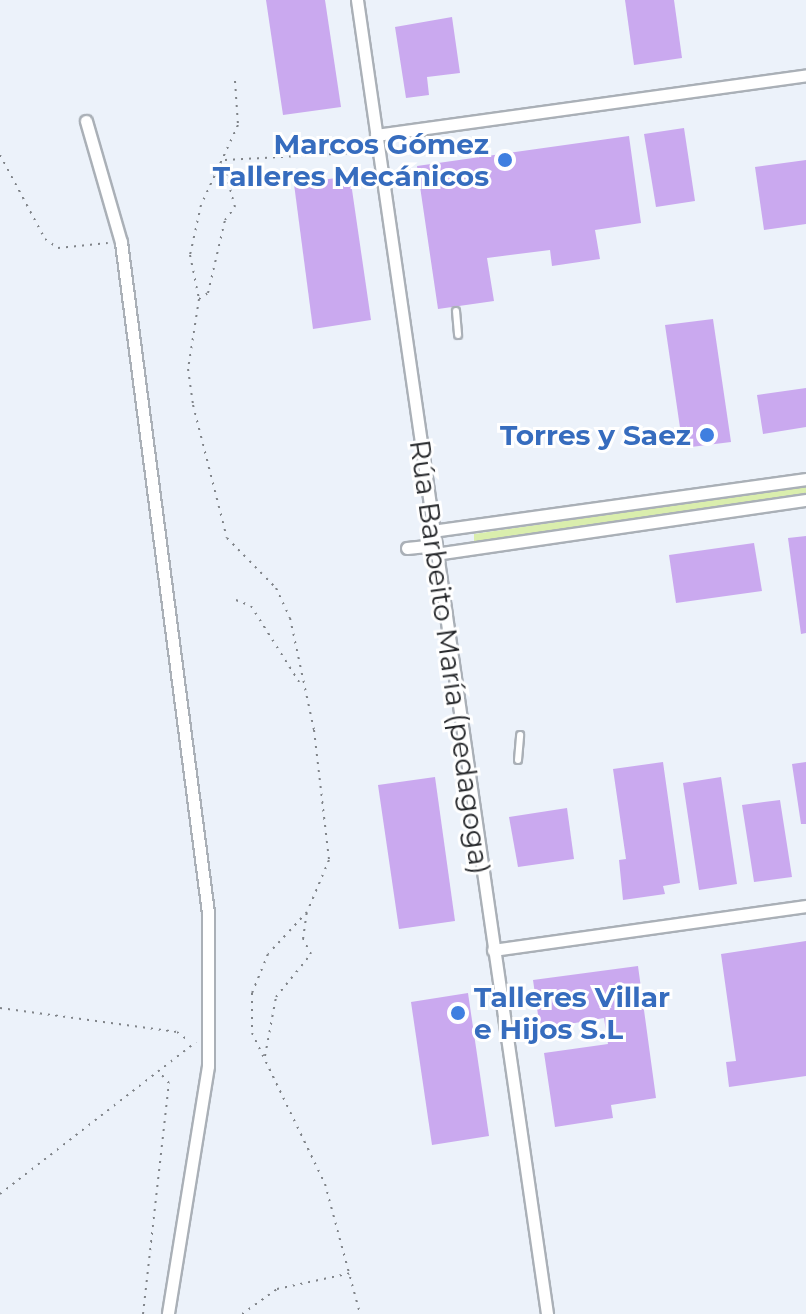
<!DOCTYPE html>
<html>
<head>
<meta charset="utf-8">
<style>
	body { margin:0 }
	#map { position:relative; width:806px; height:1314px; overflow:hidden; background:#ecf2fa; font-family:Montserrat,sans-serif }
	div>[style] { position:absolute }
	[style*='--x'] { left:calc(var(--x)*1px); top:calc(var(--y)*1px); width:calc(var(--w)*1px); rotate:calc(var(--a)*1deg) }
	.green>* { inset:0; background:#daeead }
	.building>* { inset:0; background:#caa9ef }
	.path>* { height:2px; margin-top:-1px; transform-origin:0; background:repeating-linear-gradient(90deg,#808489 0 2px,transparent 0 8px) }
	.roads { filter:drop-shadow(2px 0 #aab0b7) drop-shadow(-2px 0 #aab0b7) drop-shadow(0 2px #aab0b7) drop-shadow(0 -2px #aab0b7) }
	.lane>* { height:6px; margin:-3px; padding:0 3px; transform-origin:3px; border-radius:3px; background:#fff }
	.street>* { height:11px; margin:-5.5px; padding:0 5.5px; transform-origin:5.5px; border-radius:5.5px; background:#fff }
	.dots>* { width:22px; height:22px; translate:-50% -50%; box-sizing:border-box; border:4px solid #fff; border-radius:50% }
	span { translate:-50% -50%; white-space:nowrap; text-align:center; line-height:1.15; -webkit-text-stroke:6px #fff; paint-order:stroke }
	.shop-label { font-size:28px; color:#366cbe; font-weight:700 }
	.right { translate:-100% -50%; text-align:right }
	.left { translate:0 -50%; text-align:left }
	.street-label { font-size:28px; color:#242629 }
</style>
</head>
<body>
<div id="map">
	<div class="green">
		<div style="clip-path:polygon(806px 486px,806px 494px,474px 542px,474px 534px)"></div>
	</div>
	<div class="building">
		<div style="clip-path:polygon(266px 0,325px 0,341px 107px,283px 115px)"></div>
		<div style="clip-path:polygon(625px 0,674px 0,682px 58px,634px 65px)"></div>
		<div style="clip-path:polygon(452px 17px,460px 73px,427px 77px,429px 95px,406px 98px,395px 27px)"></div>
		<div style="clip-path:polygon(684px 128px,695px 201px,656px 207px,644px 134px)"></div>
		<div style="clip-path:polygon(629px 136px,641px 223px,595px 230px,600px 259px,552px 266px,550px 250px,487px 258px,494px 301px,438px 309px,417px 166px)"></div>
		<div style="clip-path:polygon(806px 160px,806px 224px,764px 230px,755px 167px)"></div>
		<div style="clip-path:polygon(350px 176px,371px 320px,313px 329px,294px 184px)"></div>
		<div style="clip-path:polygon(713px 319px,731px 442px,683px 448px,665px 325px)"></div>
		<div style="clip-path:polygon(806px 388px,806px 427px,763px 434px,757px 395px)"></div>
		<div style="clip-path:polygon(806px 536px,806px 633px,801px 634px,788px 538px)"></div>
		<div style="clip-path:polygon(754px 543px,762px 591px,676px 603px,669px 555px)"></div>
		<div style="clip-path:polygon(663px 762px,680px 883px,663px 886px,665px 894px,623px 900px,619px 860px,626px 859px,613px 769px)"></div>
		<div style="clip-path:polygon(806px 762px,806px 824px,801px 824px,792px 764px)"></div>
		<div style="clip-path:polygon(435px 777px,455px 921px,399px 929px,378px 785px)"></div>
		<div style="clip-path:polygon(721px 777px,737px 884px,699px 890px,683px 783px)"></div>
		<div style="clip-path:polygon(780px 800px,792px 877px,754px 882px,742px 805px)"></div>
		<div style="clip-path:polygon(567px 808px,574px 859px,518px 867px,509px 817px)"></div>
		<div style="clip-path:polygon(806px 941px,806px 1076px,729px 1087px,726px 1062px,736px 1061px,721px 954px)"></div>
		<div style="clip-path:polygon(638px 966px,656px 1098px,611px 1105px,613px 1118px,555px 1127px,544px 1053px,608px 1044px,604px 1018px,540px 1029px,533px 980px)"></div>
		<div style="clip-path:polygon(468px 993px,489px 1136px,432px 1145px,411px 1002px)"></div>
	</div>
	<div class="path">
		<div style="--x:235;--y:81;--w:44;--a:86.1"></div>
		<div style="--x:238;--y:125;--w:88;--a:114.8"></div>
		<div style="--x:201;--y:205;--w:51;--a:102.4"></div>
		<div style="--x:190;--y:255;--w:45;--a:78.4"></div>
		<div style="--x:199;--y:299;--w:71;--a:98.9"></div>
		<div style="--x:188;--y:369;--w:36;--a:82"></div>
		<div style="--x:193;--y:405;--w:137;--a:75.7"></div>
		<div style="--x:227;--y:538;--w:70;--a:45.6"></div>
		<div style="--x:276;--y:588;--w:33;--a:65"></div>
		<div style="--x:290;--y:618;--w:115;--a:77.9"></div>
		<div style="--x:314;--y:730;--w:131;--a:83.4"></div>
		<div style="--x:329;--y:860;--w:56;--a:112.9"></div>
		<div style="--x:307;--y:912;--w:57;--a:132.9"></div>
		<div style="--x:268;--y:954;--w:42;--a:112.3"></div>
		<div style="--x:252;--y:993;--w:40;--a:90"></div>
		<div style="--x:252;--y:1033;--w:168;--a:64.2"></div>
		<div style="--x:325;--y:1184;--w:135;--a:74.9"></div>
		<div style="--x:0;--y:155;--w:95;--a:61.8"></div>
		<div style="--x:45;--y:239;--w:16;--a:35"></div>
		<div style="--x:58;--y:248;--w:50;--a:-5.7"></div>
		<div style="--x:225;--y:160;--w:127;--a:-3.2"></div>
		<div style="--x:199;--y:299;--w:11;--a:-34"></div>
		<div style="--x:208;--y:293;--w:75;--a:-76.9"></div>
		<div style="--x:225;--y:220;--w:16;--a:-52"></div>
		<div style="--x:235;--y:207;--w:46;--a:-105.3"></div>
		<div style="--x:236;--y:600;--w:16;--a:22"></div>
		<div style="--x:251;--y:606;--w:90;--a:57.7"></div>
		<div style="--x:0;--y:1008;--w:179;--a:7.7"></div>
		<div style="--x:177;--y:1032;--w:15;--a:37"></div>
		<div style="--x:265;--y:1056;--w:60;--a:-79.4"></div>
		<div style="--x:276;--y:997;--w:55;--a:-50.9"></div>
		<div style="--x:311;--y:954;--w:17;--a:-118"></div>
		<div style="--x:303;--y:939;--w:27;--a:-82"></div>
		<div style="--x:0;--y:1194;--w:248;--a:-37.8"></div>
		<div style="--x:143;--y:1314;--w:232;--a:-83.6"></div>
		<div style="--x:169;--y:1083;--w:12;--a:-132"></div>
		<div style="--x:242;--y:1314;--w:43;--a:-35.5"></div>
		<div style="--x:277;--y:1289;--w:76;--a:-12.2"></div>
	</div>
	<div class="roads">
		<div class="lane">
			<div style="--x:456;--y:311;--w:24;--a:85"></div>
			<div style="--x:518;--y:760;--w:25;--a:-85"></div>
		</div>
		<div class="street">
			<div style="--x:357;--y:0;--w:1328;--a:81.77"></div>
			<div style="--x:86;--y:121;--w:126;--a:73.9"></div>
			<div style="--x:121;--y:242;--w:677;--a:82.61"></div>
			<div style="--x:208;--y:913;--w:153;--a:90"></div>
			<div style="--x:208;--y:1066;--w:251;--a:99.2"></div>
			<div style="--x:376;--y:135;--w:434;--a:-7.9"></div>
			<div style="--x:432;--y:531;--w:378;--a:-7.9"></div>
			<div style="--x:407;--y:548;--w:27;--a:-6"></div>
			<div style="--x:435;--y:554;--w:375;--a:-8.3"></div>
			<div style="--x:493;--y:950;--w:316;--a:-8"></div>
		</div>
	</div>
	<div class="dots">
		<div style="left:505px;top:160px;background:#3f7fe0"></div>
		<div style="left:707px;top:435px;background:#3f7fe0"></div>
		<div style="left:458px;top:1013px;background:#3f7fe0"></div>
	</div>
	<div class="shop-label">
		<span class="right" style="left:489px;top:160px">Marcos Gómez<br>Talleres Mecánicos</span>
		<span class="right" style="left:691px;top:435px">Torres y Saez</span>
		<span class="left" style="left:474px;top:1013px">Talleres Villar<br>e Hijos S.L</span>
	</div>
	<div class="street-label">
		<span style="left:450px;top:657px;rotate:82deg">Rúa Barbeito María (pedagoga)</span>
	</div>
</div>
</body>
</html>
